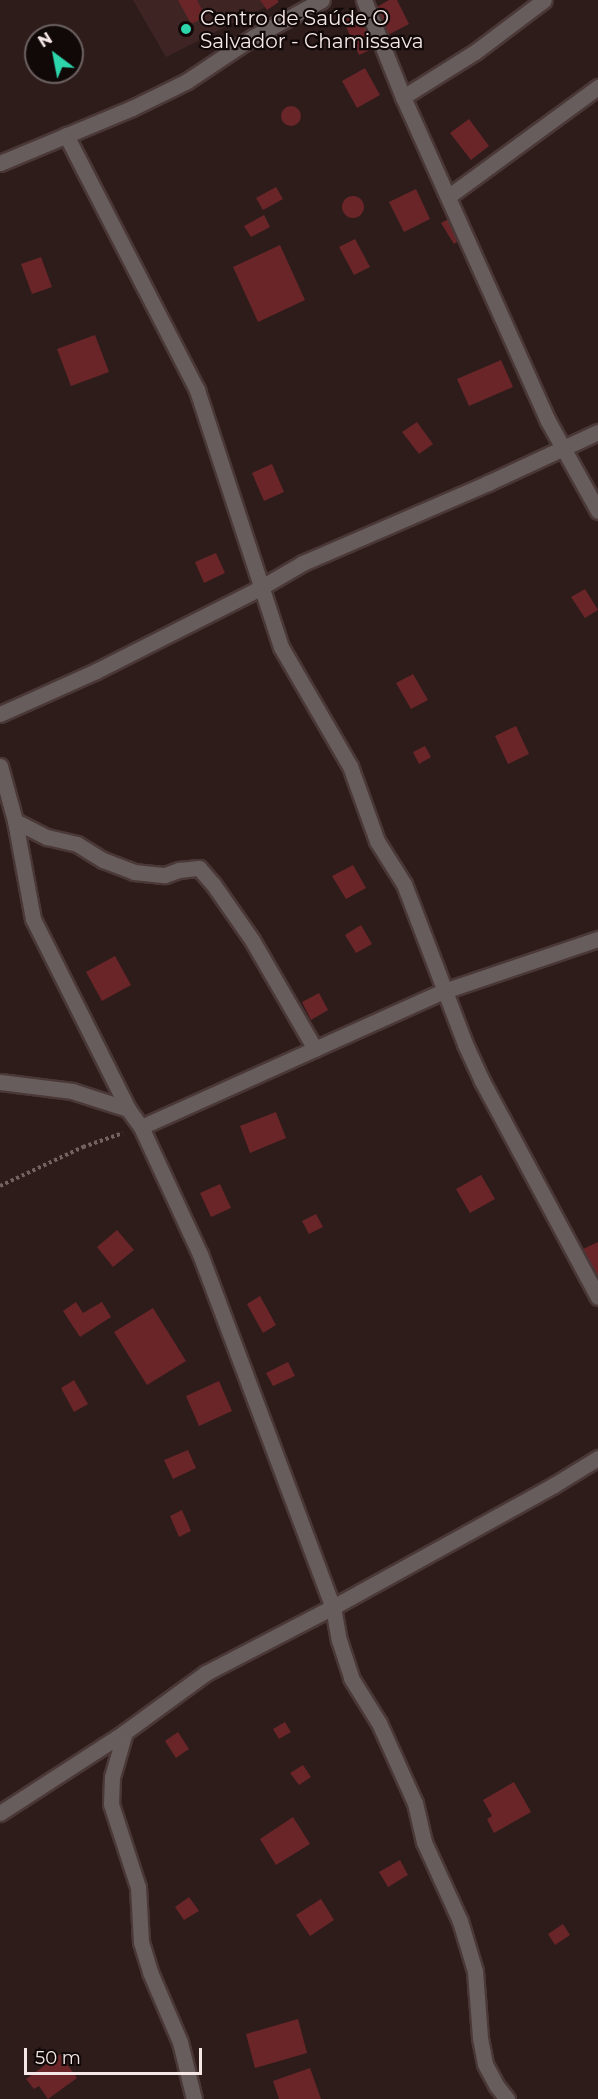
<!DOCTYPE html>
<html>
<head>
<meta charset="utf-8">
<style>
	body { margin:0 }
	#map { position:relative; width:598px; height:2099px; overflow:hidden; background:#2e1c1b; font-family:Montserrat,sans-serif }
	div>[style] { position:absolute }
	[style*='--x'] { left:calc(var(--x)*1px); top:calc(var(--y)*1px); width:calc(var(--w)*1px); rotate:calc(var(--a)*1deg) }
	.built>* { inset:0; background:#3e2524 }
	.building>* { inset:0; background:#692528 }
	.round { border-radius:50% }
	.path>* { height:4px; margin-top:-2px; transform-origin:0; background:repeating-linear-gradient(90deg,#726261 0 3px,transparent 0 6px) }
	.roads { filter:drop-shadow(2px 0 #4a3837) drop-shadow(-2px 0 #4a3837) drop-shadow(0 2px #4a3837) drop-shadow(0 -2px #4a3837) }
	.minor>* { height:15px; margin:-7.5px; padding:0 7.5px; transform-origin:7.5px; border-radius:7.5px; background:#685d5d }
	.dots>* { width:16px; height:16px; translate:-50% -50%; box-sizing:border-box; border:3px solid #110908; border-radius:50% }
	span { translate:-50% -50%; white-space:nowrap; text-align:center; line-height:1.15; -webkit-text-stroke:4.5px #110908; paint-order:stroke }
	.poi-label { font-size:20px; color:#f4e7e6 }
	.left { translate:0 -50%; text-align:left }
	.north { position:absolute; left:24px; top:24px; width:60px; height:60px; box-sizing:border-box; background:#110908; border:2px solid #6c6261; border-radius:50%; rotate:328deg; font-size:16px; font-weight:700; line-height:24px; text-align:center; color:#f4e7e6 }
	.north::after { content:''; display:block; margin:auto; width:21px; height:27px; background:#2dd5ab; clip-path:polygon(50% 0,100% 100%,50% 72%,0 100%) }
	.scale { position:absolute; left:24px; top:2048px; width:178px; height:27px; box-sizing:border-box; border:3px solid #f4e7e6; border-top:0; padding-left:8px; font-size:18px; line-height:21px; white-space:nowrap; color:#f4e7e6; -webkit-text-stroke:4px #110908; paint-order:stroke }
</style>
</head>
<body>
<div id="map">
	<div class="built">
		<div style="clip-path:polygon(133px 0,279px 0,166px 57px)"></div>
	</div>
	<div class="building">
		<div style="clip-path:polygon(178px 0,197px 0,206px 17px,191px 24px)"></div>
		<div style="clip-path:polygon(260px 0,277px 0,279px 2px,267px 10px)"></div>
		<div style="clip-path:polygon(389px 0,397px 0,409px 24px,388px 35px,375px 8px)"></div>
		<div style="clip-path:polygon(363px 11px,379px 46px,359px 55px,343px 20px)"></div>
		<div style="clip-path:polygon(365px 68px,380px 95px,357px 108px,342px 81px)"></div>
		<div class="round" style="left:281px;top:106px;width:20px;height:20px"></div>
		<div style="clip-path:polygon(469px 119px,489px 146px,471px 160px,450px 133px)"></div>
		<div style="clip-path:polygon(276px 187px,283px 199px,263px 210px,256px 198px)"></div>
		<div style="clip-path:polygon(416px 189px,430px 219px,404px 232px,389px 202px)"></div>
		<div class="round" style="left:342px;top:196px;width:22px;height:22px"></div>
		<div style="clip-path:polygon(264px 215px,270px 227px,251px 237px,244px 226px)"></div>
		<div style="clip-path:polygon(452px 217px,464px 237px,454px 244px,441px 223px)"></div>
		<div style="clip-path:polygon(355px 239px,370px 267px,354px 275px,339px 247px)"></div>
		<div style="clip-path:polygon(280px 245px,305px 300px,258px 322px,233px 267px)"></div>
		<div style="clip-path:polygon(41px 257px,52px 287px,32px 294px,21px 264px)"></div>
		<div style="clip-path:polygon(95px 335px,109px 372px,71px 386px,57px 349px)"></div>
		<div style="clip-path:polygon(501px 360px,513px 387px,469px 406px,457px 379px)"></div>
		<div style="clip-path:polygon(417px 422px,433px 444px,419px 454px,402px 432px)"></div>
		<div style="clip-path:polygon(272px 464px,284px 492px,264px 501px,252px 473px)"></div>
		<div style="clip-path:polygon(216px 553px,225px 573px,204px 583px,195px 562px)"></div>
		<div style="clip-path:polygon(585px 589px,598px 610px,585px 618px,571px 597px)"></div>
		<div style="clip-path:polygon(413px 674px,428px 700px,411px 709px,396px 683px)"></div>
		<div style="clip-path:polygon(516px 726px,529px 754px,508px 764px,495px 736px)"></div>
		<div style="clip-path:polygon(425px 746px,431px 757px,419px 764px,413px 752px)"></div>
		<div style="clip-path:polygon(353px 865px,366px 888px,346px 899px,332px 876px)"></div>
		<div style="clip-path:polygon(361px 925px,372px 944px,356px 953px,345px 935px)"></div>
		<div style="clip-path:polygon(115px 956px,131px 985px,102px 1001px,86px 972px)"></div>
		<div style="clip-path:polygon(319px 993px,328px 1010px,311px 1020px,302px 1002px)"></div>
		<div style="clip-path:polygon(276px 1112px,286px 1138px,250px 1153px,240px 1126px)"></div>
		<div style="clip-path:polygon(481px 1175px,495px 1199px,470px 1213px,456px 1189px)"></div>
		<div style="clip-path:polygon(220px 1184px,231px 1208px,211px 1217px,200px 1193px)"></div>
		<div style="clip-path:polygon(316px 1214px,323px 1227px,309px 1234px,302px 1221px)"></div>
		<div style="clip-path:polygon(117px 1230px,134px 1250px,113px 1267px,97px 1247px)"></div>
		<div style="clip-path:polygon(598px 1242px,598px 1275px,596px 1276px,583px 1249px)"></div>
		<div style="clip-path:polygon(260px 1296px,276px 1325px,263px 1333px,247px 1304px)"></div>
		<div style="clip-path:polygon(76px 1302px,83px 1313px,102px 1302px,111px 1317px,80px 1337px,63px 1311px)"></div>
		<div style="clip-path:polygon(153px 1308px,186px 1361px,147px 1385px,114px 1332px)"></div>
		<div style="clip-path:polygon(288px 1362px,295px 1376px,273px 1386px,266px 1373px)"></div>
		<div style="clip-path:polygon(74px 1380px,88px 1404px,74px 1412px,61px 1388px)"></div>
		<div style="clip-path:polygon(219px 1381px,232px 1411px,199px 1426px,186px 1396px)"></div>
		<div style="clip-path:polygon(188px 1450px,196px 1468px,173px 1479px,164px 1460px)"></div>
		<div style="clip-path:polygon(182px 1510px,191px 1531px,179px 1537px,170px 1516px)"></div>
		<div style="clip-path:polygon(285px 1722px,291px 1732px,279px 1739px,273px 1729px)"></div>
		<div style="clip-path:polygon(178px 1732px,189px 1749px,176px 1758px,165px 1741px)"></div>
		<div style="clip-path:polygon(303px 1765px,311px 1777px,299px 1785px,290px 1773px)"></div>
		<div style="clip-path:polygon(514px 1782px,531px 1812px,494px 1833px,487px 1819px,492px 1816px,483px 1800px)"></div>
		<div style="clip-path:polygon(293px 1817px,310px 1844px,276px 1865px,260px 1839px)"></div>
		<div style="clip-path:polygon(400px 1860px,408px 1875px,388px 1887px,379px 1872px)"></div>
		<div style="clip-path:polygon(189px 1897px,199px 1911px,184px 1920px,175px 1907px)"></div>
		<div style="clip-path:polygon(321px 1899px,334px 1920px,310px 1936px,296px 1915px)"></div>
		<div style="clip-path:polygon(563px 1924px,570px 1935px,555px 1945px,548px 1934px)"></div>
		<div style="clip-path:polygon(298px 2019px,307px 2053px,255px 2068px,246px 2034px)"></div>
		<div style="clip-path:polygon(60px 2054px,77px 2078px,48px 2099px,39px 2086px,34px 2089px,26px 2079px)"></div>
		<div style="clip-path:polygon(310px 2068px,321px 2099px,279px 2099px,273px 2081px)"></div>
	</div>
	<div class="path">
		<div style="--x:0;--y:1186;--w:92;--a:-25.2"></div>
		<div style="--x:83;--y:1147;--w:42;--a:-19.3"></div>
	</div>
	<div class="roads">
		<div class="minor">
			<div style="--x:364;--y:0;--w:105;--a:68.1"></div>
			<div style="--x:403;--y:97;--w:355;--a:65.9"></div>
			<div style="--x:548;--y:421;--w:103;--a:60.9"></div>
			<div style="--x:403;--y:97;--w:85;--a:-32"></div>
			<div style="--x:475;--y:52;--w:86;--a:-37"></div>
			<div style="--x:66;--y:135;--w:287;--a:62.8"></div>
			<div style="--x:197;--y:390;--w:270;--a:71.9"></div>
			<div style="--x:281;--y:647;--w:138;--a:59.9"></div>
			<div style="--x:350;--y:766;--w:80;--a:70.2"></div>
			<div style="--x:377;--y:841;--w:51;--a:57.9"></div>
			<div style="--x:404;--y:884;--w:171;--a:69.1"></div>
			<div style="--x:465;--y:1044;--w:41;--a:65.3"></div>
			<div style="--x:482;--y:1081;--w:245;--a:61.8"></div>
			<div style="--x:0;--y:163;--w:143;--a:-22.6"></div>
			<div style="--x:132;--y:108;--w:61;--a:-26.1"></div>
			<div style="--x:187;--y:81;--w:79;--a:-33.7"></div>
			<div style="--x:253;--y:37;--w:78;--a:-28.2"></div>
			<div style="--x:449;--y:196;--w:185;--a:-36.2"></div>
			<div style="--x:0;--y:714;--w:105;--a:-24.1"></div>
			<div style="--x:96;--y:671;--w:184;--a:-26.8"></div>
			<div style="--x:260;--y:588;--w:50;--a:-30.2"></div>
			<div style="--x:303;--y:563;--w:202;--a:-23.4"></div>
			<div style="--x:488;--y:483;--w:121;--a:-24.9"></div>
			<div style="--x:0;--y:766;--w:57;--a:74.7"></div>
			<div style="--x:15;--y:821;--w:100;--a:79.6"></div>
			<div style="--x:33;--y:919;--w:212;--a:63.4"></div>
			<div style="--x:128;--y:1109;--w:22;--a:54"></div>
			<div style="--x:141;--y:1127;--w:140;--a:65.1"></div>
			<div style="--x:200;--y:1254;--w:377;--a:69.4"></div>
			<div style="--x:333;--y:1607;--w:34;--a:80"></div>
			<div style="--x:339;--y:1640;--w:40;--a:72"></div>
			<div style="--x:351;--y:1678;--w:53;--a:58.1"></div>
			<div style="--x:379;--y:1723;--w:88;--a:65.8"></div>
			<div style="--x:415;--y:1803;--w:40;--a:77"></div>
			<div style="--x:424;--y:1842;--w:87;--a:65.5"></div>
			<div style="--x:460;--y:1921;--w:52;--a:73.3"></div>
			<div style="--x:475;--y:1971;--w:67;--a:85.7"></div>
			<div style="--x:480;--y:2038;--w:26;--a:79"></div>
			<div style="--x:485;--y:2064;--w:24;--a:62"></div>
			<div style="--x:496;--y:2085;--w:18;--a:52"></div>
			<div style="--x:15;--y:821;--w:36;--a:27"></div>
			<div style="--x:47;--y:837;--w:31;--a:13"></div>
			<div style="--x:77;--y:844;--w:31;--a:32"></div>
			<div style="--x:103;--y:860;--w:33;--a:21"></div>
			<div style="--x:134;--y:872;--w:31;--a:6"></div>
			<div style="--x:165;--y:875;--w:15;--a:-20"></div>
			<div style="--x:179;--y:870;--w:20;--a:-6"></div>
			<div style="--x:199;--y:868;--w:21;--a:49"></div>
			<div style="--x:213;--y:884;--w:68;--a:55.1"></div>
			<div style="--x:252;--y:940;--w:126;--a:60"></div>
			<div style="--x:0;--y:1082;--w:73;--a:7.1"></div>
			<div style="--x:72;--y:1091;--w:59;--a:17.8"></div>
			<div style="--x:141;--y:1127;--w:332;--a:-24.2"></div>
			<div style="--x:444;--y:991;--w:163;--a:-18.7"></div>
			<div style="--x:125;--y:1732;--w:47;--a:106.1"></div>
			<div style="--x:112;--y:1777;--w:27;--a:92"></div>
			<div style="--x:111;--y:1804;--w:87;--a:72"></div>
			<div style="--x:138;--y:1887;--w:55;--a:86.9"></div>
			<div style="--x:141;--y:1942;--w:31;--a:73"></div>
			<div style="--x:150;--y:1972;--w:76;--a:66.8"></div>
			<div style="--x:180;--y:2042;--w:59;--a:76.2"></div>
			<div style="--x:0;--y:1813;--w:149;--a:-32.9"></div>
			<div style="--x:125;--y:1732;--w:100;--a:-36.1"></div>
			<div style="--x:206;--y:1673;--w:143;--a:-27.5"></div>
			<div style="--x:333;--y:1607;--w:252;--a:-28.9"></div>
			<div style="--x:554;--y:1485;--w:52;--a:-31.5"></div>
		</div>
	</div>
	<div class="dots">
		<div style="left:186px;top:29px;background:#2dd5ab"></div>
	</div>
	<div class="poi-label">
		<span class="left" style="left:200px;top:30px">Centro de Saúde O<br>Salvador - Chamissava</span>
	</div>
	<div class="north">N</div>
	<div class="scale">50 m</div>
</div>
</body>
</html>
